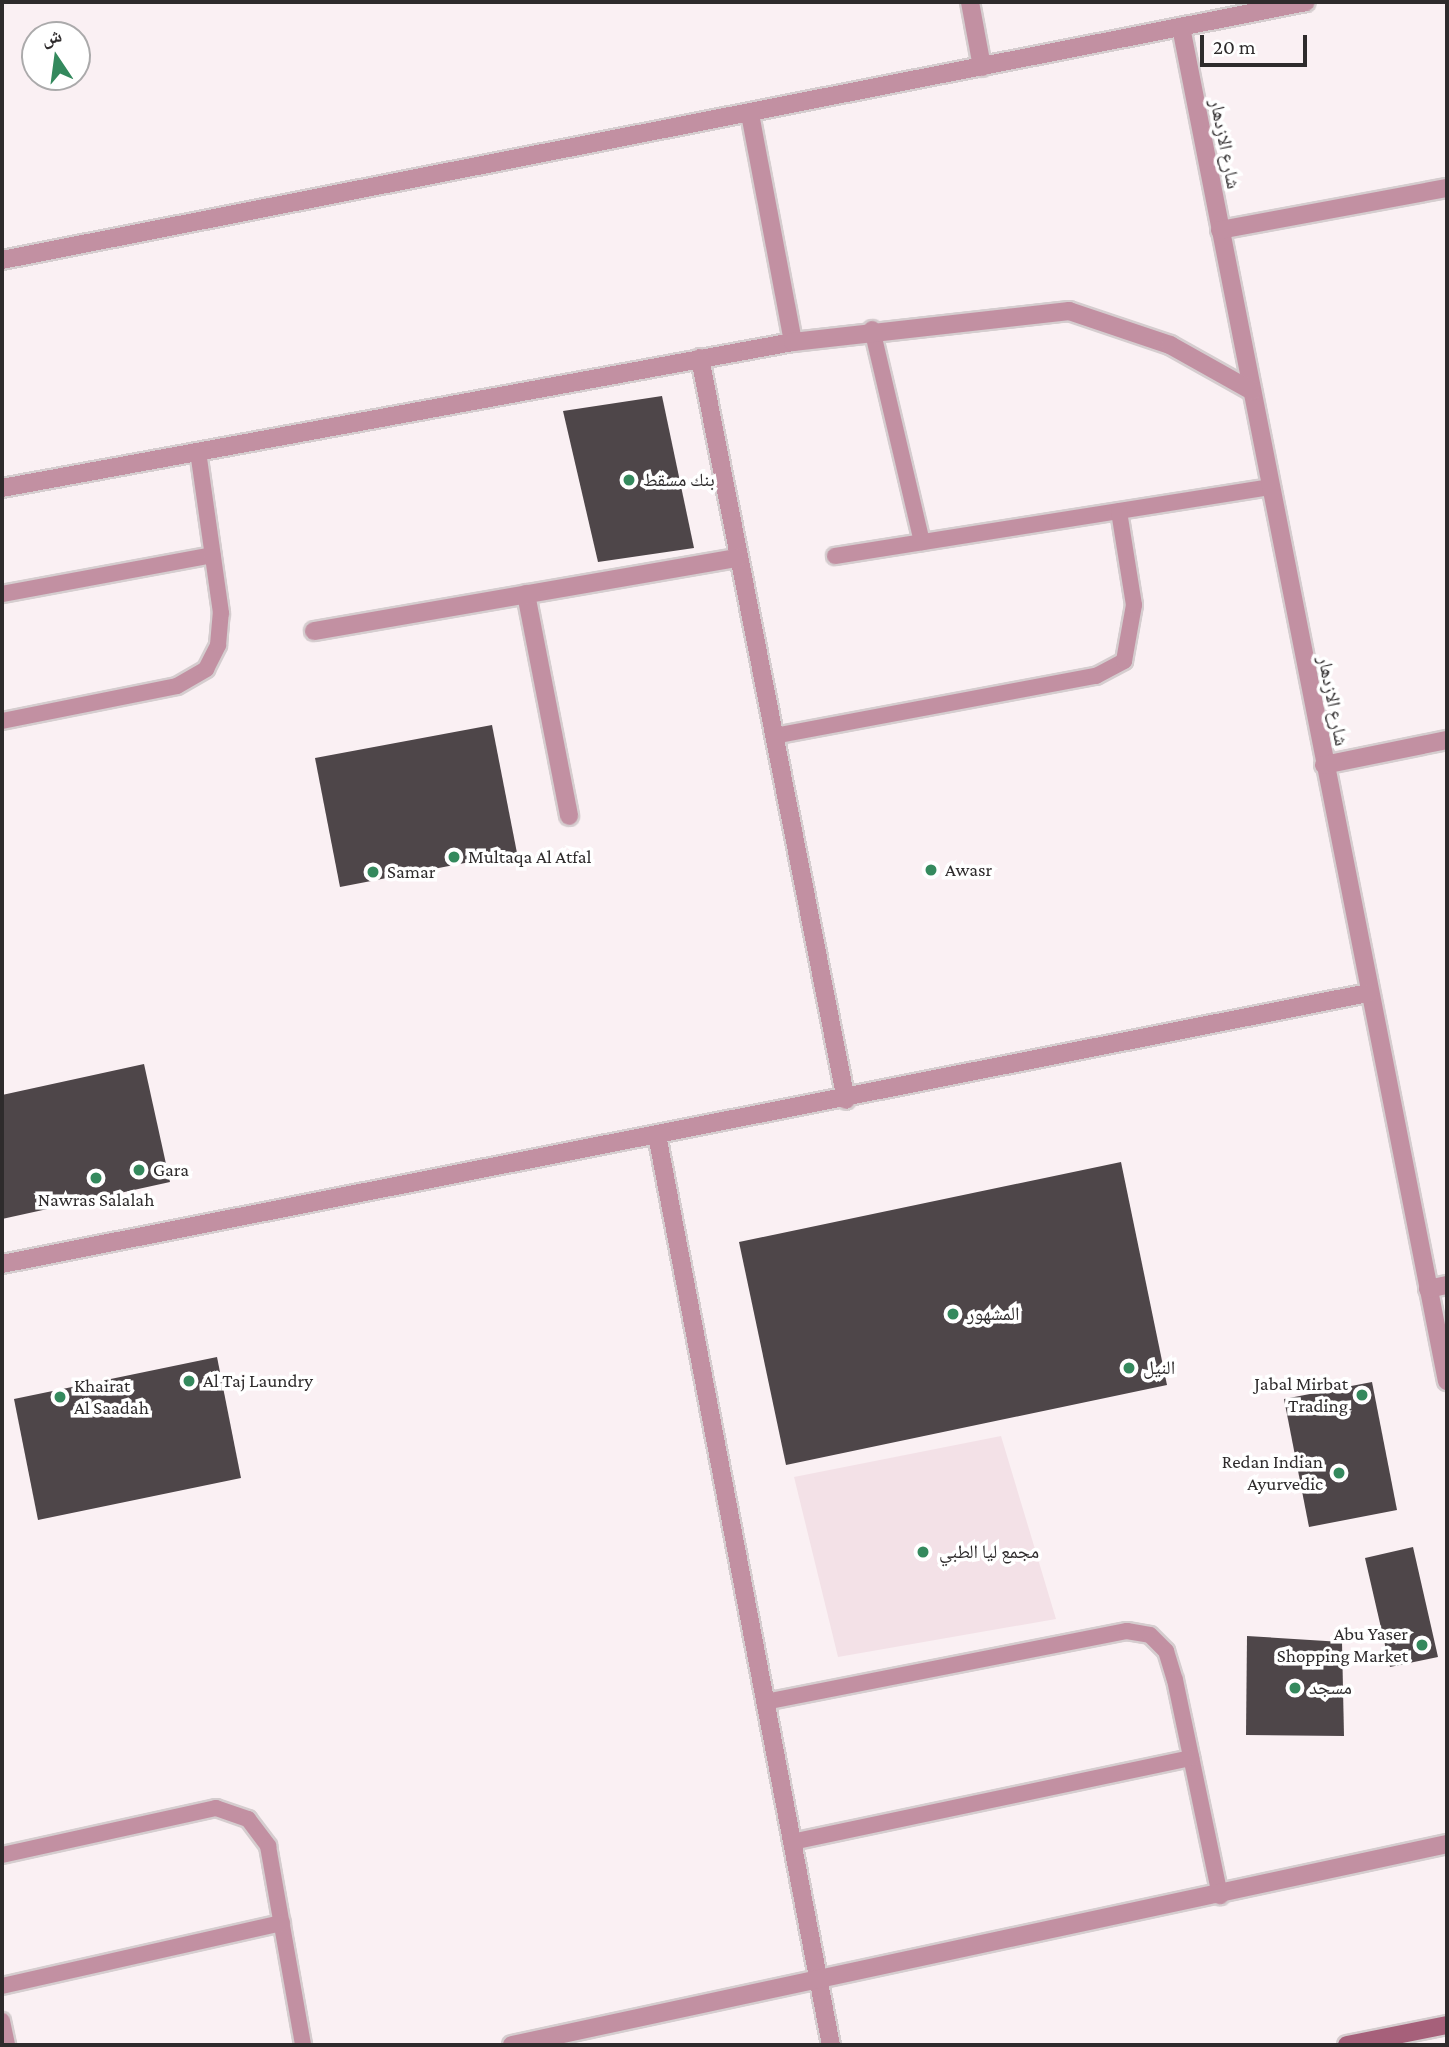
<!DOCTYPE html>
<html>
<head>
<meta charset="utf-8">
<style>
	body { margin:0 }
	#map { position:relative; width:1449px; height:2047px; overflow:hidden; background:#faf0f3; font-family:"Crimson Pro","Noto Naskh Arabic",serif }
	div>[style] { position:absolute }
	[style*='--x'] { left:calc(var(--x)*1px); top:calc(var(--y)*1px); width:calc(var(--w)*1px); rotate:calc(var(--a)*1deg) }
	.built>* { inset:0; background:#f3e1e7 }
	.building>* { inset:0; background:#4e4649 }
	.roads { filter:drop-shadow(2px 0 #d5cdcf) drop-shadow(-2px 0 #d5cdcf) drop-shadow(0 2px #d5cdcf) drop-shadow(0 -2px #d5cdcf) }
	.lane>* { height:16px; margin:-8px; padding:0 8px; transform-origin:8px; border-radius:8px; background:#c290a2 }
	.street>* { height:18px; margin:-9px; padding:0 9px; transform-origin:9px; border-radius:9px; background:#c290a2 }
	.secondary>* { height:18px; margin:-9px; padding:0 9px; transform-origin:9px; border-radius:9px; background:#a6607a }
	.dots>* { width:19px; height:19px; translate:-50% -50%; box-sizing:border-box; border:4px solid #fff; border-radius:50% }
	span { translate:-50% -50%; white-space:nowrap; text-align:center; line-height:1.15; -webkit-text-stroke:7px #fff; paint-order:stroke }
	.street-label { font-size:19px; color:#2e2b2c }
	.poi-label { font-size:19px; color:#2e2b2c }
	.left { translate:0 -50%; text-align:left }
	.right { translate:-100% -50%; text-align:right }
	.frame { position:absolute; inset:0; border:4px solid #2e2b2c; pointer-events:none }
	.north { position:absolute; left:21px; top:21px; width:70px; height:70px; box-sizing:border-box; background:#fff; border:2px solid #abaaab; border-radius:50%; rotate:347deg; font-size:19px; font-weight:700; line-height:28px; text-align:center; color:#2e2b2c }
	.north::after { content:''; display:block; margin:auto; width:24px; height:32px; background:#34895d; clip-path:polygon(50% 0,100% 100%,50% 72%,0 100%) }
	.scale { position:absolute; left:1200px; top:35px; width:107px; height:32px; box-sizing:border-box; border:4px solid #2e2b2c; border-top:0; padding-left:9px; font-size:21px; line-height:24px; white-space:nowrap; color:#2e2b2c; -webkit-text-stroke:5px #fff; paint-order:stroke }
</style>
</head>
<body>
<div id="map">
	<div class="built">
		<div style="clip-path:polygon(1001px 1436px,1056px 1619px,838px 1657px,794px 1477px)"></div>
	</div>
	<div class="building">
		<div style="clip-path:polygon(662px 396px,694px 548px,598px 562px,563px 411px)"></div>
		<div style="clip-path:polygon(492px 725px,517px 853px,340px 887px,315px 758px)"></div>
		<div style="clip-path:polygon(144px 1064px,170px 1182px,2px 1219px,2px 1095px)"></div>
		<div style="clip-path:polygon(1121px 1162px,1167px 1385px,786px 1465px,739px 1242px)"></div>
		<div style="clip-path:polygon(217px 1357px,241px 1478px,38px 1520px,14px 1399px)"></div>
		<div style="clip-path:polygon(1372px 1382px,1397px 1510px,1309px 1527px,1284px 1399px)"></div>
		<div style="clip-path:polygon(1413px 1547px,1438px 1657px,1390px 1667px,1365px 1558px)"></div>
		<div style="clip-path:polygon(1247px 1636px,1342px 1642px,1344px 1736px,1246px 1735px)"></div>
	</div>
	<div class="roads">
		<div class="lane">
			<div style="--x:872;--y:329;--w:219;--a:76.8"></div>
			<div style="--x:835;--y:556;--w:440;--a:-9"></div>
			<div style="--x:2;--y:594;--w:214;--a:-10.5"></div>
			<div style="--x:2;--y:721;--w:178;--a:-11.3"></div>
			<div style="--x:177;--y:686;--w:34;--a:-30"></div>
			<div style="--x:206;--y:669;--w:27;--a:-63"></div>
			<div style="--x:218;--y:645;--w:32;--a:-85"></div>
			<div style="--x:221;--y:613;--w:163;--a:-98.1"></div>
			<div style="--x:774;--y:736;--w:328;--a:-10.6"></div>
			<div style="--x:1096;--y:676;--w:32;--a:-28"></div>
			<div style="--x:1124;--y:661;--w:57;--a:-79.9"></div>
			<div style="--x:1134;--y:605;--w:95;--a:-99.1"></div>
			<div style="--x:765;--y:1702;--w:369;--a:-11.1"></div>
			<div style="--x:1127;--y:1631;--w:23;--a:10"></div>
			<div style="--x:1150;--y:1635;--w:23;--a:45"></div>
			<div style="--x:1166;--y:1651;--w:30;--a:73"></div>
			<div style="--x:1175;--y:1680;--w:221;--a:78.2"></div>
			<div style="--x:792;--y:1842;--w:408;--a:-11.9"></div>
			<div style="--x:2;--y:1855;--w:219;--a:-12.4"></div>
			<div style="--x:216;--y:1808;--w:34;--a:19"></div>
			<div style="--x:248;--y:1819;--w:34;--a:53"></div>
			<div style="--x:268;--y:1846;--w:202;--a:80"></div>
			<div style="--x:2;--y:1986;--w:287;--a:-12.7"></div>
			<div style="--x:2;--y:2021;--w:25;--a:78"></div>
		</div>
		<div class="street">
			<div style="--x:970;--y:2;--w:66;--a:79.5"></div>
			<div style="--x:1181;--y:27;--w:1380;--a:78.89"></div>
			<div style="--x:750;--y:114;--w:232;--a:79.3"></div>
			<div style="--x:1220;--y:230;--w:231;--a:-10.5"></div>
			<div style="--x:2;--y:260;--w:1329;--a:-11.19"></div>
			<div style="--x:700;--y:358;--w:756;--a:78.87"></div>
			<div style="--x:2;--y:488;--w:804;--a:-10.46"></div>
			<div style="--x:793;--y:342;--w:278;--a:-6.4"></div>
			<div style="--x:1069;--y:311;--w:107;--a:18.6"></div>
			<div style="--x:1170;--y:345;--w:94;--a:29.3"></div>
			<div style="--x:526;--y:594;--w:226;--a:79"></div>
			<div style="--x:314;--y:631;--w:429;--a:-9.8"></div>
			<div style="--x:1324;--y:765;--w:126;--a:-11.5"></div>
			<div style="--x:657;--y:1135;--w:926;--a:79.18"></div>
			<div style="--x:2;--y:1264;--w:1393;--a:-11.22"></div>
			<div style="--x:1428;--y:1289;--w:19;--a:-12"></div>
			<div style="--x:512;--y:2045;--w:956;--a:-12.13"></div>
		</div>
		<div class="secondary">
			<div style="--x:1347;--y:2045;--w:102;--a:-11.3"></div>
		</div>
	</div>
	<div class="dots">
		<div style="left:629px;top:480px;background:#34895d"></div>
		<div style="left:454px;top:857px;background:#34895d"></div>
		<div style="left:931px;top:870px;background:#34895d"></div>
		<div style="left:373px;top:872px;background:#34895d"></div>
		<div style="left:139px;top:1170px;background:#34895d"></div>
		<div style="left:96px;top:1178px;background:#34895d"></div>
		<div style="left:953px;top:1314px;background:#34895d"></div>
		<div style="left:1129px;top:1368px;background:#34895d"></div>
		<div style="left:189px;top:1381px;background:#34895d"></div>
		<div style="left:1362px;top:1395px;background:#34895d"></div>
		<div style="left:60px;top:1397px;background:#34895d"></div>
		<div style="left:1339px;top:1473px;background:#34895d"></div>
		<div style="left:923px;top:1552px;background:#34895d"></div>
		<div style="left:1422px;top:1645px;background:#34895d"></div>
		<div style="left:1295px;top:1688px;background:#34895d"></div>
	</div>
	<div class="street-label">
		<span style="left:1225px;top:144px;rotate:79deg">شارع الازدهار</span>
		<span style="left:1333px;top:701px;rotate:79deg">شارع الازدهار</span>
	</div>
	<div class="poi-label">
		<span class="left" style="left:643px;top:480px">بنك مسقط</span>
		<span class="left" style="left:468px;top:857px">Multaqa Al Atfal</span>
		<span class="left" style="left:945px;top:870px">Awasr</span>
		<span class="left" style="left:387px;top:872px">Samar</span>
		<span class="left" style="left:153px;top:1170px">Gara</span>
		<span style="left:96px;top:1200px">Nawras Salalah</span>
		<span class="left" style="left:967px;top:1314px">المشهور</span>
		<span class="left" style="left:1143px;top:1368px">النيل</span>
		<span class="left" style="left:203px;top:1381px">Al Taj Laundry</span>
		<span class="right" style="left:1348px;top:1395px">Jabal Mirbat<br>Trading</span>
		<span class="left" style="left:74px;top:1397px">Khairat<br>Al Saadah</span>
		<span class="right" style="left:1323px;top:1473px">Redan Indian<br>Ayurvedic</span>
		<span class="left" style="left:939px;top:1552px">مجمع ليا الطبي</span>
		<span class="right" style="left:1408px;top:1645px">Abu Yaser<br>Shopping Market</span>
		<span class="left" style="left:1309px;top:1688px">مسجد</span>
	</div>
	<div class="frame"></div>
	<div class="north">ش</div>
	<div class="scale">20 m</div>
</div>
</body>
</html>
